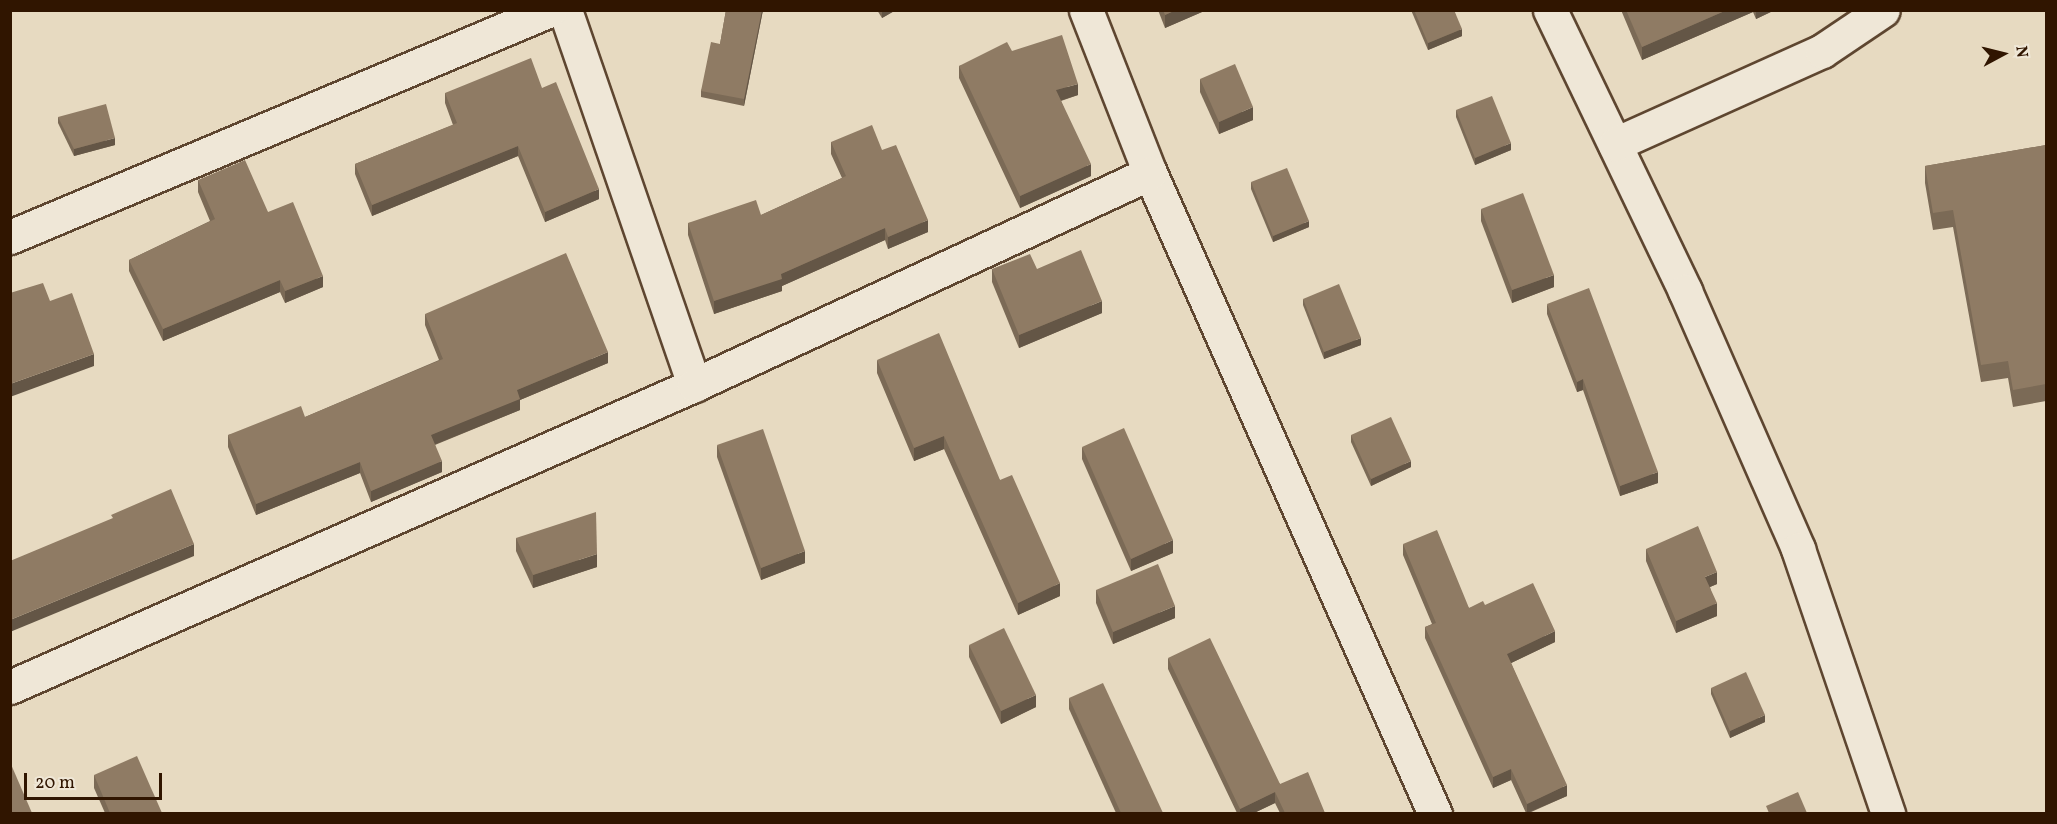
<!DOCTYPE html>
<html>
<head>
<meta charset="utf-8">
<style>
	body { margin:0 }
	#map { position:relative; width:2057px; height:824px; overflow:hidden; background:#e7dac1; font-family:Vollkorn,serif }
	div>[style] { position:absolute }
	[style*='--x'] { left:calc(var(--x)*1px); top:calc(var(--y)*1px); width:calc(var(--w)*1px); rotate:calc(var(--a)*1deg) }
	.roads { filter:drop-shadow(2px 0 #5e4630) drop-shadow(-2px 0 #5e4630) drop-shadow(0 2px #5e4630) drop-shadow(0 -2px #5e4630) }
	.street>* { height:33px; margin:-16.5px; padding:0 16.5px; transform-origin:16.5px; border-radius:16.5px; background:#efe7d7 }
	.wall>* { inset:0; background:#7b6a56 }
	.shaded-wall>* { inset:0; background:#645646 }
	.building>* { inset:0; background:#8f7b64 }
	span { translate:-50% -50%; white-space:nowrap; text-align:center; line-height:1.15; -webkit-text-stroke:6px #efe7d7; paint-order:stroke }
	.frame { position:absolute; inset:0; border:12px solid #301500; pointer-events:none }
	.north { position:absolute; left:1973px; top:24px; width:60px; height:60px; -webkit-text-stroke:4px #efe7d7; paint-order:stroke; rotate:83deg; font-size:16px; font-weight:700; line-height:24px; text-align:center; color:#301500 }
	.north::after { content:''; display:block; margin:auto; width:21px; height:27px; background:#301500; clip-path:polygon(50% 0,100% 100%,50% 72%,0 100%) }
	.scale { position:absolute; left:24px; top:773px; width:138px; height:27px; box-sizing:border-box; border:3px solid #301500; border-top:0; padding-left:8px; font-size:18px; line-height:21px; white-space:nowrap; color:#301500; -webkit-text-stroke:4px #efe7d7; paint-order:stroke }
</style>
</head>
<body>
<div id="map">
	<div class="roads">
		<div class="street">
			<div style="--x:565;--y:10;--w:397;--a:71"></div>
			<div style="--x:1086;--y:10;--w:175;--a:68.6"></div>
			<div style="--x:1150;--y:173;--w:702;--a:66.03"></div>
			<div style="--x:1550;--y:10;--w:312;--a:64.3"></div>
			<div style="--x:1685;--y:291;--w:282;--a:66.3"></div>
			<div style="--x:1798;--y:549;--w:280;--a:71.2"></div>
			<div style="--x:1615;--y:144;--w:227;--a:-24.2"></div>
			<div style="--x:1822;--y:51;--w:73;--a:-33.9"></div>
			<div style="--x:10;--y:237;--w:586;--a:-22.8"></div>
			<div style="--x:10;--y:687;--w:748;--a:-23.82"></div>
			<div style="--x:694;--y:385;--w:503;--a:-24.93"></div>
		</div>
	</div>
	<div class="wall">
		<div style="clip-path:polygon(726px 10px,763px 10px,744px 106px,701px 97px,701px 91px,720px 44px)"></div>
		<div style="clip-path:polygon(877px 10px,896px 10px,882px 18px)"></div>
		<div style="clip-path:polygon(1158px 10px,1202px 10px,1202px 12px,1165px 28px)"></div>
		<div style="clip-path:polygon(1411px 10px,1454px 10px,1462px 36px,1428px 50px)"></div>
		<div style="clip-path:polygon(1621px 10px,1775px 10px,1756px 19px,1753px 12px,1642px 60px)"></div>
		<div style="clip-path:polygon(1012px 51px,1078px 95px,1061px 101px,1091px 176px,1020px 208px,959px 78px,959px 66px)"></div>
		<div style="clip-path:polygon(1200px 79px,1253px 120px,1219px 134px,1200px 92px)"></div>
		<div style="clip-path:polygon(542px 88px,599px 199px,545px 222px,518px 156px,372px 216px,355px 174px,355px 164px,453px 125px,445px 103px,445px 93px)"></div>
		<div style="clip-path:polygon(1456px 110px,1511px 150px,1475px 165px,1456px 117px)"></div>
		<div style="clip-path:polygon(58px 117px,115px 145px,74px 156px,58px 123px)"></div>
		<div style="clip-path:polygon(831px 142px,882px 150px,928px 232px,888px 249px,885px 240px,782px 286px,782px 291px,714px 314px,688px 235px,688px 223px,761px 215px,842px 178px,831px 154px)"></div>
		<div style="clip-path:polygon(2046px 145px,2046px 401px,2013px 407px,2008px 378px,1981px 382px,1953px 227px,1933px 230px,1925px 183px,1925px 166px)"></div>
		<div style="clip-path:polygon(198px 180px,268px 212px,323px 287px,285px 303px,280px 292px,163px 341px,129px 271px,129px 260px,210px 221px,198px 192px)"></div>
		<div style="clip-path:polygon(1251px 182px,1309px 227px,1273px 242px,1251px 189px)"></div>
		<div style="clip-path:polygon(1481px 209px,1554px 287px,1512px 303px,1481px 221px)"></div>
		<div style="clip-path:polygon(992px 269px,1037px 269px,1102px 313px,1019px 348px,992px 282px)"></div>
		<div style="clip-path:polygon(1303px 299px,1361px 345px,1324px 359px,1303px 305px)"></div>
		<div style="clip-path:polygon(1547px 304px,1658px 483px,1620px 496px,1583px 390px,1577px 392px,1547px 314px)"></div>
		<div style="clip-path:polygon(425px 314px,608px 363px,520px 400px,520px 410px,435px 445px,442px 472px,371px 502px,360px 473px,256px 515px,228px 447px,228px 435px,305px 417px,439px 360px,425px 325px)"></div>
		<div style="clip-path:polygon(877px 360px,1000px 480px,1060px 596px,1018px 615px,944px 449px,914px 461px,877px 373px)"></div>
		<div style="clip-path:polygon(1351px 435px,1411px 467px,1371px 486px,1351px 442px)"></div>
		<div style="clip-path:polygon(717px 445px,805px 563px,761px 580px,717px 457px)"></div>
		<div style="clip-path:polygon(1082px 447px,1173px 553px,1131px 571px,1082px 459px)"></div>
		<div style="clip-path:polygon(516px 538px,597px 567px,533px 588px,516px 551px)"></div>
		<div style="clip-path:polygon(1403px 544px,1469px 608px,1485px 605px,1555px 642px,1511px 663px,1567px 796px,1529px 813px,1526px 813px,1511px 780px,1493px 788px,1425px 638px,1425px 627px,1432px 624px,1403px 555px)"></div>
		<div style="clip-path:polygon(1646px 549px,1717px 584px,1710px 587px,1717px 616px,1676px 633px,1646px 561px)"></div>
		<div style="clip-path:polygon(1096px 590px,1175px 618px,1113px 644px,1096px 603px)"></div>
		<div style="clip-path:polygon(969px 645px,1036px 707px,1001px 724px,969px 657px)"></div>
		<div style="clip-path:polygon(1168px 658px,1280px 784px,1325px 813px,1280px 813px,1275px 803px,1254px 813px,1237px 813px,1168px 669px)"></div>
		<div style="clip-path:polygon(1711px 688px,1765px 722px,1730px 738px,1711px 694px)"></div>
		<div style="clip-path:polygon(1069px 698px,1163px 813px,1116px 813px,1069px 709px)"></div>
		<div style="clip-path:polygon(94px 775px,162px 813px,105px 813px,94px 788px)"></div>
	</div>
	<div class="shaded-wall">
		<div style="clip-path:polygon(762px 10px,763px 10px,744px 106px,744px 99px)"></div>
		<div style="clip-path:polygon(882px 10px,896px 10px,882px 18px)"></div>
		<div style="clip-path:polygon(1176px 10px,1202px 10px,1202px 12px,1165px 28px,1165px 15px)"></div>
		<div style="clip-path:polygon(1727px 10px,1753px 10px,1753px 12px,1642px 60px,1642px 47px)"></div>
		<div style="clip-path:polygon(1756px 10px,1775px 10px,1756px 19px)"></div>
		<div style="clip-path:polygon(1462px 29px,1462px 36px,1428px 50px,1428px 43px)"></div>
		<div style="clip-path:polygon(1078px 84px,1078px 95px,1056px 102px,1056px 90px)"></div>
		<div style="clip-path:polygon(1253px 107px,1253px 120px,1219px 134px,1219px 122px)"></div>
		<div style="clip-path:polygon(115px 138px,115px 145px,74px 156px,74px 149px)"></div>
		<div style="clip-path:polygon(1511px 143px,1511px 150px,1475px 165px,1475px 158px)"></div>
		<div style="clip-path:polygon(518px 146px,518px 156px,372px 216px,372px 205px)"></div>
		<div style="clip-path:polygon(1091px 164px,1091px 176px,1020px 208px,1020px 196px)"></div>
		<div style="clip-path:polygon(599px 189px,599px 199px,545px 222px,545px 212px)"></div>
		<div style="clip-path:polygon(928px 220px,928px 232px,888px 249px,888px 237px)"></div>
		<div style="clip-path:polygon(1309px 221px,1309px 227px,1273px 242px,1273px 236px)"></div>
		<div style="clip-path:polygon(885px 228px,885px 240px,782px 286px,782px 291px,714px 314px,714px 301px,781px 274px)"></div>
		<div style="clip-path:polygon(1554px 275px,1554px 287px,1512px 303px,1512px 290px)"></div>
		<div style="clip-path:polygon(323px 276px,323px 287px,285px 303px,285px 291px)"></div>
		<div style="clip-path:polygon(280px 280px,280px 292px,163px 341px,163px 329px)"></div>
		<div style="clip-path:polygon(1102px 301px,1102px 313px,1019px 348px,1019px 335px)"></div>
		<div style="clip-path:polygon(1361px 338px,1361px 345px,1324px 359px,1324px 352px)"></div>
		<div style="clip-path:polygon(608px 352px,608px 363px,520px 400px,520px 410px,431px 446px,431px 435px,517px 390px)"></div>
		<div style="clip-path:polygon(94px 354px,94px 366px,10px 397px,10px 384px)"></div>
		<div style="clip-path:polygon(1583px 379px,1583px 390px,1577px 392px,1577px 382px)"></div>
		<div style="clip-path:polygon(944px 436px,944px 449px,914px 461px,914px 448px)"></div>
		<div style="clip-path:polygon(442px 461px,442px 472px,371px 502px,371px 491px)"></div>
		<div style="clip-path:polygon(1411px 461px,1411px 467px,1371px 486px,1371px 479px)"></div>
		<div style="clip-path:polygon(360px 462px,360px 473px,256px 515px,256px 504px)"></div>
		<div style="clip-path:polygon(1658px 472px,1658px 483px,1620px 496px,1620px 486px)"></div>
		<div style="clip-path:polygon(1173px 540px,1173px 553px,1131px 571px,1131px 559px)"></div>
		<div style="clip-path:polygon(194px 544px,194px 556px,10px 632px,10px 620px)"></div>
		<div style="clip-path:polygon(805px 551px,805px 563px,761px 580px,761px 568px)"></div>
		<div style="clip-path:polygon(597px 554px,597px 567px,533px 588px,533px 575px)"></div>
		<div style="clip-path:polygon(1717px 572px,1717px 584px,1705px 589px,1705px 577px)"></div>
		<div style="clip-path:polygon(1060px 583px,1060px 596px,1018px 615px,1018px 603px)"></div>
		<div style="clip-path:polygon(1717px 603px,1717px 616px,1676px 633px,1676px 621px)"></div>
		<div style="clip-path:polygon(1175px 606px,1175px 618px,1113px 644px,1113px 632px)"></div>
		<div style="clip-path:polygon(1555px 631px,1555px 642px,1507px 665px,1507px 654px)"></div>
		<div style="clip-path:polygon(1036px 695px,1036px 707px,1001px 724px,1001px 711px)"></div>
		<div style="clip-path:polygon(1765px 715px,1765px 722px,1730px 738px,1730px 731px)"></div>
		<div style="clip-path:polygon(1511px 769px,1511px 780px,1493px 788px,1493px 777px)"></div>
		<div style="clip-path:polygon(1567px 785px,1567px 796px,1527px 813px,1527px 804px)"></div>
		<div style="clip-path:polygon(1275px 792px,1275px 803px,1254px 813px,1240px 813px,1240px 809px)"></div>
	</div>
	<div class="building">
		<div style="clip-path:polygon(726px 10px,762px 10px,744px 99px,701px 91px,711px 42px,720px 44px)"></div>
		<div style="clip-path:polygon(1163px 10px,1176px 10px,1165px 15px)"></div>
		<div style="clip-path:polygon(1414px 10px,1454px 10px,1462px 29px,1428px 43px)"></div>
		<div style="clip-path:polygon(1626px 10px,1727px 10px,1642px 47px)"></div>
		<div style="clip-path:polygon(1062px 35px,1078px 84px,1056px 90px,1091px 164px,1020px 196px,959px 66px,1007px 42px,1012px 51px)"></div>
		<div style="clip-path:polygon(531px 58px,542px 88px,556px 82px,599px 189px,545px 212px,518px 146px,372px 205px,355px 164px,457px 123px,445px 93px)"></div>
		<div style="clip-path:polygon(1235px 64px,1253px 107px,1219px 122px,1200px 79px)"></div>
		<div style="clip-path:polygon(1492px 96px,1511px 143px,1475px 158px,1456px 110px)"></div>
		<div style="clip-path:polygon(106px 104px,115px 138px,74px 149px,58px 117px)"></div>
		<div style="clip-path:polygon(872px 125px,882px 150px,896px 145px,928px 220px,888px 237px,885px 228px,781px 274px,782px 279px,714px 301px,688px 223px,756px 200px,761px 215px,846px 176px,831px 142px)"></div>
		<div style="clip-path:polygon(2046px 145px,2046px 384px,2013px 390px,2008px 361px,1981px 365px,1953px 210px,1933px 213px,1925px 166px)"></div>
		<div style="clip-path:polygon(245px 160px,268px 212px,293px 202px,323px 276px,285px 291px,280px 280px,163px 329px,129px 260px,215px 219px,198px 180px)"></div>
		<div style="clip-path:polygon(1287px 168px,1309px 221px,1273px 236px,1251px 182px)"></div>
		<div style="clip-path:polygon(1523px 193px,1554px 275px,1512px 290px,1481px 209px)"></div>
		<div style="clip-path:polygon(1081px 250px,1102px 301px,1019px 335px,992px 269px,1030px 254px,1037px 269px)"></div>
		<div style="clip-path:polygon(566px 253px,608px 352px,517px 390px,520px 399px,431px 435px,442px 461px,371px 491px,360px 462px,256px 504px,228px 435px,301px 406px,305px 417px,443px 359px,425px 314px)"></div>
		<div style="clip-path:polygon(43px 283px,50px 301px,72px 293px,94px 354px,10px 384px,10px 293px)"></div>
		<div style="clip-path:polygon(1339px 284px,1361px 338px,1324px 352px,1303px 299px)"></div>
		<div style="clip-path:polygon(1589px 288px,1658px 472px,1620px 486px,1583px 379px,1577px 382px,1547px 304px)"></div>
		<div style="clip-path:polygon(939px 333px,1000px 480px,1012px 475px,1060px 583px,1018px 603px,944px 436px,914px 448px,877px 360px)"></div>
		<div style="clip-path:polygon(1391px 417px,1411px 461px,1371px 479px,1351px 435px)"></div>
		<div style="clip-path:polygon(1124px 428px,1173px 540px,1131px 559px,1082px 447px)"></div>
		<div style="clip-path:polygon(763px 429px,805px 551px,761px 568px,717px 445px)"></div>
		<div style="clip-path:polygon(171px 489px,194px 544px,10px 620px,10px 561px,113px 518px,111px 515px)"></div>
		<div style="clip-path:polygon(596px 512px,597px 554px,533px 575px,516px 538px)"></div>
		<div style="clip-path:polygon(1698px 526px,1717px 572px,1705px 577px,1717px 603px,1676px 621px,1646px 549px)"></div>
		<div style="clip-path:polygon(1437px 530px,1469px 608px,1483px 601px,1485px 605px,1533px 583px,1555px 631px,1507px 654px,1567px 785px,1527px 804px,1511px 769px,1493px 777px,1425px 627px,1436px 623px,1403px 544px)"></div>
		<div style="clip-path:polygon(1158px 564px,1175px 606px,1113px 632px,1096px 590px)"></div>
		<div style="clip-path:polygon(1004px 628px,1036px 695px,1001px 711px,969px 645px)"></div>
		<div style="clip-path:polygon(1210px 638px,1280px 784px,1308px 772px,1325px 813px,1285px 813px,1275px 792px,1240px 809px,1168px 658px)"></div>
		<div style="clip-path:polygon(1746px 672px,1765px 715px,1730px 731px,1711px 688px)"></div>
		<div style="clip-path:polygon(1103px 683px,1163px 813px,1121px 813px,1069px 698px)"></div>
		<div style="clip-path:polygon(137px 756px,162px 813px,110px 813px,94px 775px)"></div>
		<div style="clip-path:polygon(10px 762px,32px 813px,10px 813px)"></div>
		<div style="clip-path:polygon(1798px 792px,1807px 813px,1769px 813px,1766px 806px)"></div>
	</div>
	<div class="frame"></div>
	<div class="north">N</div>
	<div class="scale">20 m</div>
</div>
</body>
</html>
